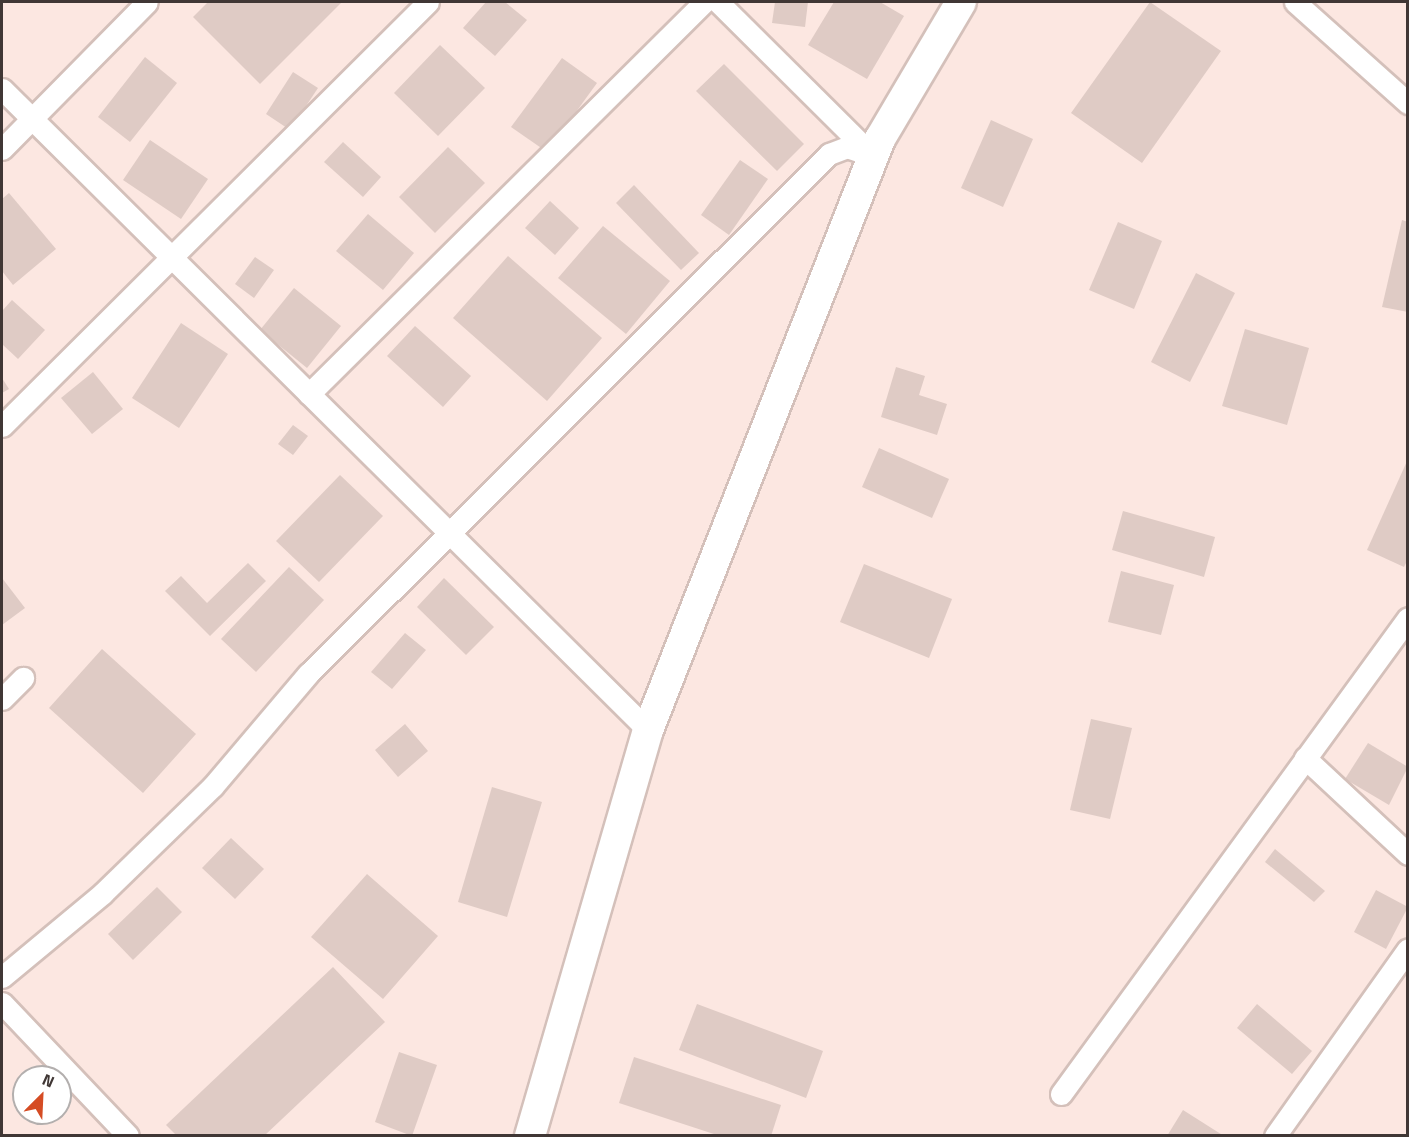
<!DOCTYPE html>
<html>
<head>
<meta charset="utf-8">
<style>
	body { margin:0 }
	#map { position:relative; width:1409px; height:1137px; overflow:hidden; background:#fce7e1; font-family:"Titillium Web",sans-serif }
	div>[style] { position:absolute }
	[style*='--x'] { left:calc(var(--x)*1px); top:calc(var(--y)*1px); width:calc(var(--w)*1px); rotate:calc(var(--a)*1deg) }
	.building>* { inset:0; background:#dfcbc5 }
	.roads { filter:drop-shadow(2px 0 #d4c0ba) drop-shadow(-2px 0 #d4c0ba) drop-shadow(0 2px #d4c0ba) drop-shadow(0 -2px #d4c0ba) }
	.minor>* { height:21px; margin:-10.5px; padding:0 10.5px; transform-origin:10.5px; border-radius:10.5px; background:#fff }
	.secondary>* { height:30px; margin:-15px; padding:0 15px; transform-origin:15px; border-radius:15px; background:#fff }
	span { translate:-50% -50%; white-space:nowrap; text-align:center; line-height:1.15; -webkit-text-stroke:4.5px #fff; paint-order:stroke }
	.frame { position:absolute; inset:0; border:3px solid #403735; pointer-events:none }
	.north { position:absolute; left:12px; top:1065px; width:60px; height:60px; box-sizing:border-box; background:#fff; border:2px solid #b3afae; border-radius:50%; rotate:24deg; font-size:16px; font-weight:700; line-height:24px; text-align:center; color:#403735 }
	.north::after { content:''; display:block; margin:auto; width:21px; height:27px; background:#d54c24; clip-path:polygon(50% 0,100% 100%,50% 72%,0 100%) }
</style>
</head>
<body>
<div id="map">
	<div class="building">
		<div style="clip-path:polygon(208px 2px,342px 2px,260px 84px,193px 17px)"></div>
		<div style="clip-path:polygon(486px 2px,505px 2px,527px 20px,495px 56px,463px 28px)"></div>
		<div style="clip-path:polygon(775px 2px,808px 2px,805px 27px,772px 23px)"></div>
		<div style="clip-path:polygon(834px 2px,880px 2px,904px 16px,867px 79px,808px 45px)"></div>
		<div style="clip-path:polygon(1150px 2px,1221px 51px,1142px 163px,1071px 113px)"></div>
		<div style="clip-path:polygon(440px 45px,485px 88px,438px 136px,394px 93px)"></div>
		<div style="clip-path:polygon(145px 57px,177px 83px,130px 142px,98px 117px)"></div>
		<div style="clip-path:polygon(562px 58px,597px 83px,547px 152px,511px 127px)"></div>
		<div style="clip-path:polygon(724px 64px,804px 144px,777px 171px,696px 91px)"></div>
		<div style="clip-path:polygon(293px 72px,318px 88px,290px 130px,266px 114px)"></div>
		<div style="clip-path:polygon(991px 120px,1033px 139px,1003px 207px,961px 188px)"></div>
		<div style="clip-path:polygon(150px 140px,208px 179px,181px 219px,123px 180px)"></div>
		<div style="clip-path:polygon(343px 142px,381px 177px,363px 197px,324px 162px)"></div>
		<div style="clip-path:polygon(448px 147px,485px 183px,435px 233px,399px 197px)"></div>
		<div style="clip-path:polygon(740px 160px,768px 179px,729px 235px,701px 215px)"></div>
		<div style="clip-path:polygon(634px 185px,699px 253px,681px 270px,616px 203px)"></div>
		<div style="clip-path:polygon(9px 193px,56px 249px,13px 285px,2px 271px,2px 199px)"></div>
		<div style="clip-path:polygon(550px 201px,579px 228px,555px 255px,525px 228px)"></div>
		<div style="clip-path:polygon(368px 214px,414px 253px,383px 290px,336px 251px)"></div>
		<div style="clip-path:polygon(1402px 220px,1408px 222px,1408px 312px,1382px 307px)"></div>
		<div style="clip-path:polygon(1118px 222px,1162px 241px,1134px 309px,1089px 290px)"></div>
		<div style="clip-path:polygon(603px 226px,670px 281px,626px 334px,558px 278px)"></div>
		<div style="clip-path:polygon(508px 256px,602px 338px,547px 401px,453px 318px)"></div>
		<div style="clip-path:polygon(255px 257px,274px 270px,254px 298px,235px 284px)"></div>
		<div style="clip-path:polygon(1196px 273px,1235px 293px,1190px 382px,1151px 362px)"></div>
		<div style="clip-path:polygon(294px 288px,341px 326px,307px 368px,260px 330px)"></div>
		<div style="clip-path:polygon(12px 300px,45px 330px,18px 359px,2px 344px,2px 311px)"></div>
		<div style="clip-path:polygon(181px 323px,228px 354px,179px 428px,132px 398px)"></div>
		<div style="clip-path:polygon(415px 326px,471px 376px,443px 407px,387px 356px)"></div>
		<div style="clip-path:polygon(1245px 329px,1309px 348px,1287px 425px,1222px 406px)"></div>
		<div style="clip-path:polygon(896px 367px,925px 376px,919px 395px,947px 404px,937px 435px,881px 417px)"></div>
		<div style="clip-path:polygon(93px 372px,123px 409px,92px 434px,61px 398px)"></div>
		<div style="clip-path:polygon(2px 378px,9px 389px,2px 393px)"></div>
		<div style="clip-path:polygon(293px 425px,308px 436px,293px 455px,278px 444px)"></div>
		<div style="clip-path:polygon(879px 448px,949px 479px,932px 518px,862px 487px)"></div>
		<div style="clip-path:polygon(1408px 459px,1408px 559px,1404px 567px,1367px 550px)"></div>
		<div style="clip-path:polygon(340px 475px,383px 516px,319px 582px,276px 541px)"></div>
		<div style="clip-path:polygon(1123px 511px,1215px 537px,1204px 577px,1112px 550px)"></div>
		<div style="clip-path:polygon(248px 563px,266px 581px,210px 636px,165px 591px,181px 576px,207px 603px)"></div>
		<div style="clip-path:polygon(864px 564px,952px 599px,929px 658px,840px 622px)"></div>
		<div style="clip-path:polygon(289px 567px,324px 600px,256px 672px,221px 639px)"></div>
		<div style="clip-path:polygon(1121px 571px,1174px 585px,1161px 635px,1108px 622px)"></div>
		<div style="clip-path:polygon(2px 578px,25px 608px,2px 625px)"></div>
		<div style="clip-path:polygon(444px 578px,494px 627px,466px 655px,417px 607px)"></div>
		<div style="clip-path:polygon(405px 633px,426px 650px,392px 689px,371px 672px)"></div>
		<div style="clip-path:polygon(102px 649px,196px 734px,143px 793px,49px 708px)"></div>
		<div style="clip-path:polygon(1091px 719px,1132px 728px,1110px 819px,1070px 810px)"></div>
		<div style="clip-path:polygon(405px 724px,428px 751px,398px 777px,375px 750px)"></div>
		<div style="clip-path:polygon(1368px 743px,1408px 767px,1389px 805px,1345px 779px)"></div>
		<div style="clip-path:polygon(492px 787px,542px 802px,507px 917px,458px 902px)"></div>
		<div style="clip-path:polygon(231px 838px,264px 869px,235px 899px,202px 868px)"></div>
		<div style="clip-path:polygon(1275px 849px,1325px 891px,1314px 902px,1265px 862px)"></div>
		<div style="clip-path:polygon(367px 874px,438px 936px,383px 999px,311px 937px)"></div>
		<div style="clip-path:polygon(157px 887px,182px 912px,133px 960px,108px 934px)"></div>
		<div style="clip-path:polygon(1376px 890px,1408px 907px,1386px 949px,1354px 932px)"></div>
		<div style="clip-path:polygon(333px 967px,385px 1022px,264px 1136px,177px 1136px,166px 1125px)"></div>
		<div style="clip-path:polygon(697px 1004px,823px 1051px,806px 1098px,679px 1050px)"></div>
		<div style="clip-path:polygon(1257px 1004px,1312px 1051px,1292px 1074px,1237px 1028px)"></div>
		<div style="clip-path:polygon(399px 1052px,437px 1065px,412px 1136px,375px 1122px)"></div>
		<div style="clip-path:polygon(634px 1057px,781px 1105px,771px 1136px,720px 1136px,619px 1103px)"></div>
		<div style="clip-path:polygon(1183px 1110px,1224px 1136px,1167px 1136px)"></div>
	</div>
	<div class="roads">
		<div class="minor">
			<div style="--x:718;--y:2;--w:213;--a:44.8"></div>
			<div style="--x:1295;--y:2;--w:152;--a:41.8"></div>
			<div style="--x:2;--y:89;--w:910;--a:44.78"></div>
			<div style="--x:2;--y:149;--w:206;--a:-45.4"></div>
			<div style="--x:309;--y:394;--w:556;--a:-44.78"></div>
			<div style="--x:2;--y:426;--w:601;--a:-44.87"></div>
			<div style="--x:2;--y:699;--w:30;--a:-45"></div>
			<div style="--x:1305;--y:758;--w:141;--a:43"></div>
			<div style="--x:2;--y:977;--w:131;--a:-39.7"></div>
			<div style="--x:103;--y:893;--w:153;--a:-44.2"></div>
			<div style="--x:213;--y:786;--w:147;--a:-49.7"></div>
			<div style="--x:308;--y:674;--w:736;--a:-44.94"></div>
			<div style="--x:829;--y:154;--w:19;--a:-21"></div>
			<div style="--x:847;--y:147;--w:28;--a:19"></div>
			<div style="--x:2;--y:1003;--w:183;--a:46.5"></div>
			<div style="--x:1061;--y:1094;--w:589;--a:-53.91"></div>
			<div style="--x:1275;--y:1136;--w:229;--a:-54.6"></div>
		</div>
		<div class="secondary">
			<div style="--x:530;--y:1136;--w:423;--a:-73.8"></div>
			<div style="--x:648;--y:730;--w:635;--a:-68.57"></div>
			<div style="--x:880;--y:139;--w:159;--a:-59.4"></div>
		</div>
	</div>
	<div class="frame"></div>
	<div class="north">N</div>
</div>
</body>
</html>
